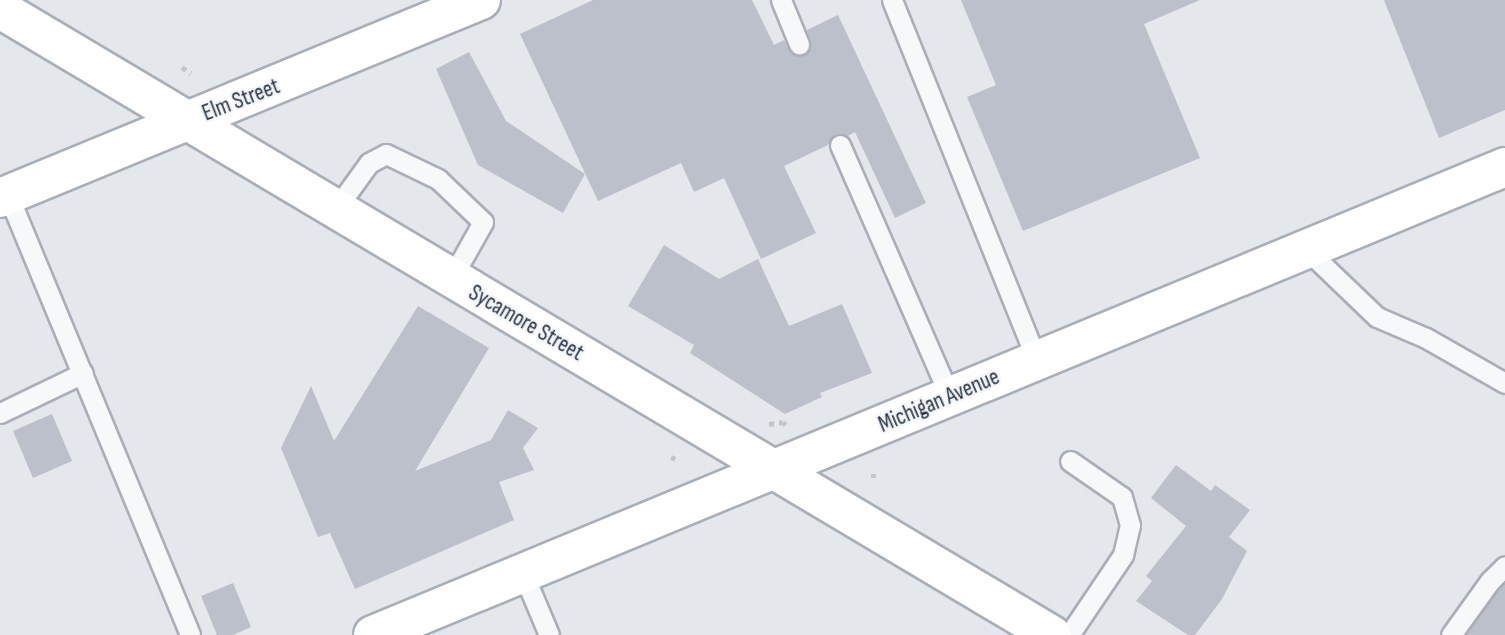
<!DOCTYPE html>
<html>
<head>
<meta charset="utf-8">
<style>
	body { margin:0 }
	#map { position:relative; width:1505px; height:635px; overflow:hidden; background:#e4e7ec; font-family:"Sofia Sans Condensed",sans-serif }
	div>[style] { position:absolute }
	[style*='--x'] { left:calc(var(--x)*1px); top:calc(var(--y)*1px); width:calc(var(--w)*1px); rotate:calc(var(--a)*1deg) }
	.building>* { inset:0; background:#bbc0ca }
	.path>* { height:4.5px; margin-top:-2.25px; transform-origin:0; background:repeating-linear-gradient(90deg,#c2c5cb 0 5px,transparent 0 10px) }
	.roads { filter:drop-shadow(2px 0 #a9aeb7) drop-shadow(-2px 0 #a9aeb7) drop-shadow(0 2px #a9aeb7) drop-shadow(0 -2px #a9aeb7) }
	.lane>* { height:19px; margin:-9.5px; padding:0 9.5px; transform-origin:9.5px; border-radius:9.5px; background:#f7f8fa }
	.secondary>* { height:38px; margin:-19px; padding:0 19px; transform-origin:19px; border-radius:19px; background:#fff }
	.highway>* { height:38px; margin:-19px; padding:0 19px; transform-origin:19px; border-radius:19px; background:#fff }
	span { translate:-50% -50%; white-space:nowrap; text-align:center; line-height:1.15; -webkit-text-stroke:5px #f4f6f9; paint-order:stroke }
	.street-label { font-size:23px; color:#2b3445 }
</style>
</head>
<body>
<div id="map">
	<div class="building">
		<div style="clip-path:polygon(593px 0,752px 0,774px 45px,784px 40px,791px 53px,798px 56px,804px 55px,811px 46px,807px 30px,838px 15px,926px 203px,895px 218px,855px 132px,848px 136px,835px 134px,828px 145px,784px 166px,816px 233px,761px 259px,724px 178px,694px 192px,681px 163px,598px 201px,520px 34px)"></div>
		<div style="clip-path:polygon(961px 0,1200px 0,1144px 24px,1200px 158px,1023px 231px,967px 97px,996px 85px)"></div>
		<div style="clip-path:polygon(1384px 0,1505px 0,1505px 110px,1439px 138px)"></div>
		<div style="clip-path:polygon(469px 52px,506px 121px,585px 174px,563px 213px,478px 165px,436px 69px)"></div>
		<div style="clip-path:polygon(664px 245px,719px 279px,758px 259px,789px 326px,842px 304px,872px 373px,820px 393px,822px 397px,785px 414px,690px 353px,694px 345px,628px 306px)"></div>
		<div style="clip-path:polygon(418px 306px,489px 348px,415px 471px,491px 440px,508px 410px,538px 428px,523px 448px,534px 470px,499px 482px,514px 520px,355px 589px,330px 533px,318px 537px,281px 448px,311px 386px,334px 441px)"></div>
		<div style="clip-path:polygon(52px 414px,72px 461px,33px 478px,13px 431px)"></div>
		<div style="clip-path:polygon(1176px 465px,1211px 491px,1215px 485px,1250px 510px,1229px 537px,1247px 551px,1222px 599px,1195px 635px,1188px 635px,1136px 601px,1152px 581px,1146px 576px,1186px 526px,1151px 498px)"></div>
		<div style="clip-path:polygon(233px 583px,251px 627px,233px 635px,217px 635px,201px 596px)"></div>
		<div style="clip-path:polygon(1505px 583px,1505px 635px,1466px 635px,1499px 589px)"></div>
	</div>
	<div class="path">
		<div style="--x:182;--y:67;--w:11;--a:34"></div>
		<div style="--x:769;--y:424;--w:14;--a:-8"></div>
		<div style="--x:783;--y:422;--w:4;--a:45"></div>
		<div style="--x:671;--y:457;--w:9;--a:21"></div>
		<div style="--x:871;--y:476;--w:7;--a:0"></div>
	</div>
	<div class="roads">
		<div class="lane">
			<div style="--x:781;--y:0;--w:48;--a:67.8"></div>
			<div style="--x:892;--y:0;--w:388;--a:68.1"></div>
			<div style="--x:840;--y:145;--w:275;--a:66.4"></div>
			<div style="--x:8;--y:195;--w:476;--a:67.5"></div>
			<div style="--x:335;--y:210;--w:58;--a:-54.1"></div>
			<div style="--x:369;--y:163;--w:19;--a:-28"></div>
			<div style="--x:386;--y:154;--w:58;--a:25.7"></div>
			<div style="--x:438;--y:179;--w:62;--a:43.7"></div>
			<div style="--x:483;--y:222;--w:65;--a:119.3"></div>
			<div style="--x:1306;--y:249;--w:98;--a:43.8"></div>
			<div style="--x:1377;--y:317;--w:53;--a:23.2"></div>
			<div style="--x:1426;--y:338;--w:91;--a:29.7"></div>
			<div style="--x:0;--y:413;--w:92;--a:-25.7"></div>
			<div style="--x:523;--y:573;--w:67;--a:67.2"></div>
			<div style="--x:1069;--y:635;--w:97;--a:-56"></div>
			<div style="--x:1123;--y:555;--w:31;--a:-77"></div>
			<div style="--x:1130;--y:525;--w:29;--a:-106"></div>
			<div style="--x:1122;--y:497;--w:63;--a:-145.3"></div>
			<div style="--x:1451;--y:635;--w:67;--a:-54.2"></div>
			<div style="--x:1490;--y:581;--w:21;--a:-45"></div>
		</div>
		<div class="secondary">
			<div style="--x:0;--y:9;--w:1224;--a:30.76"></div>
			<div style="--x:373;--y:635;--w:1225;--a:-22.46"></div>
		</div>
		<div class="highway">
			<div style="--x:0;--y:198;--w:520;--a:-22.37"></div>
		</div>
	</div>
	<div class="street-label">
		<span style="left:241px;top:100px;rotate:-21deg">Elm Street</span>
		<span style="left:526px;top:323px;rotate:30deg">Sycamore Street</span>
		<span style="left:939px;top:401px;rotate:-23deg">Michigan Avenue</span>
	</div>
</div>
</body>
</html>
